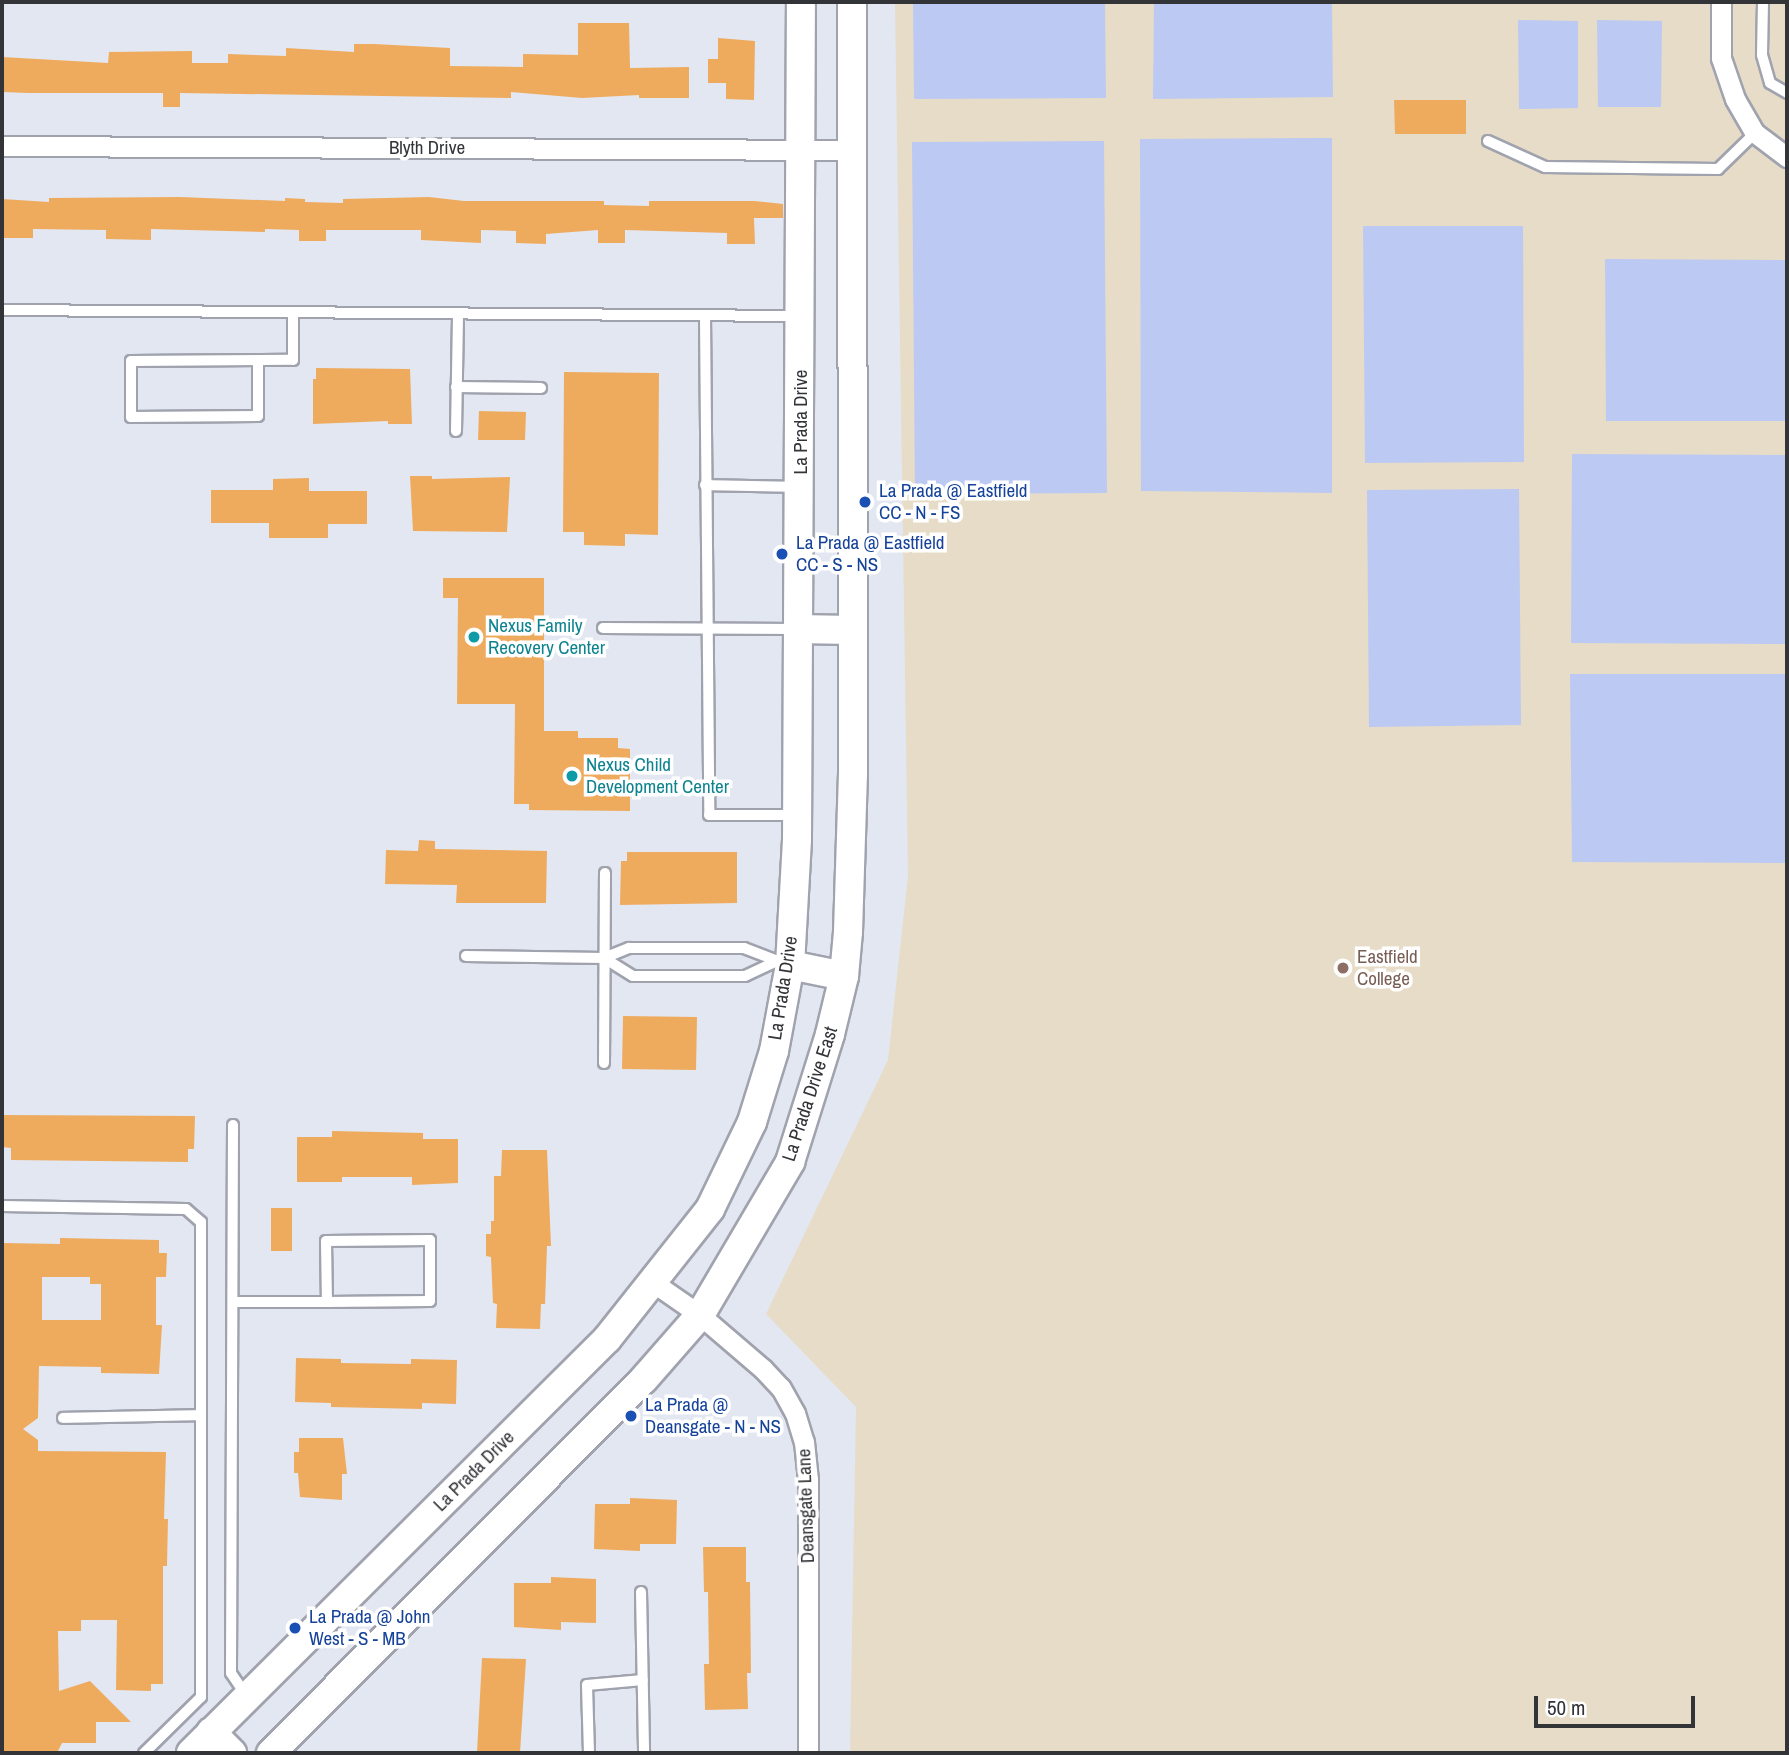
<!DOCTYPE html>
<html>
<head>
<meta charset="utf-8">
<style>
	body { margin:0 }
	#map { position:relative; width:1789px; height:1755px; overflow:hidden; background:#e3e7f2; font-family:"Archivo Narrow",sans-serif }
	div>[style] { position:absolute }
	[style*='--x'] { left:calc(var(--x)*1px); top:calc(var(--y)*1px); width:calc(var(--w)*1px); rotate:calc(var(--a)*1deg) }
	.education>* { inset:0; background:#e6dcc7 }
	.green>* { inset:0; background:#bcc9f3 }
	.building>* { inset:0; background:#eeab5d }
	.roads { filter:drop-shadow(2px 0 #a0a3ae) drop-shadow(-2px 0 #a0a3ae) drop-shadow(0 2px #a0a3ae) drop-shadow(0 -2px #a0a3ae) }
	.lane>* { height:10px; margin:-5px; padding:0 5px; transform-origin:5px; border-radius:5px; background:#fff }
	.street>* { height:19px; margin:-9.5px; padding:0 9.5px; transform-origin:9.5px; border-radius:9.5px; background:#fff }
	.secondary>* { height:28px; margin:-14px; padding:0 14px; transform-origin:14px; border-radius:14px; background:#fff }
	.dots>* { width:19px; height:19px; translate:-50% -50%; box-sizing:border-box; border:4px solid #fff; border-radius:50% }
	span { translate:-50% -50%; white-space:nowrap; text-align:center; line-height:1.15; -webkit-text-stroke:7px #fff; paint-order:stroke }
	.street-label { font-size:19px; color:#333438 }
	.transit-label { font-size:19px; color:#164399 }
	.left { translate:0 -50%; text-align:left }
	.culture-label { font-size:19px; color:#0d838f }
	.education-label { font-size:19px; color:#785e54 }
	.frame { position:absolute; inset:0; border:4px solid #333438; pointer-events:none }
	.scale { position:absolute; left:1534px; top:1696px; width:161px; height:32px; box-sizing:border-box; border:4px solid #333438; border-top:0; padding-left:9px; font-size:21px; line-height:24px; white-space:nowrap; color:#333438; -webkit-text-stroke:5px #fff; paint-order:stroke }
</style>
</head>
<body>
<div id="map">
	<div class="education">
		<div style="clip-path:polygon(895px 2px,1787px 2px,1787px 1753px,850px 1753px,856px 1407px,766px 1314px,888px 1060px,908px 876px)"></div>
	</div>
	<div class="green">
		<div style="clip-path:polygon(913px 2px,1105px 2px,1106px 98px,914px 99px)"></div>
		<div style="clip-path:polygon(1154px 2px,1332px 2px,1333px 97px,1153px 99px)"></div>
		<div style="clip-path:polygon(1518px 20px,1578px 21px,1578px 108px,1519px 109px)"></div>
		<div style="clip-path:polygon(1597px 20px,1662px 21px,1661px 107px,1598px 107px)"></div>
		<div style="clip-path:polygon(1332px 138px,1332px 493px,1141px 491px,1140px 139px)"></div>
		<div style="clip-path:polygon(1104px 141px,1107px 493px,915px 494px,912px 142px)"></div>
		<div style="clip-path:polygon(1363px 226px,1523px 226px,1524px 462px,1365px 463px)"></div>
		<div style="clip-path:polygon(1605px 259px,1787px 260px,1787px 421px,1606px 421px)"></div>
		<div style="clip-path:polygon(1572px 454px,1787px 455px,1787px 644px,1571px 643px)"></div>
		<div style="clip-path:polygon(1519px 489px,1521px 725px,1369px 727px,1367px 490px)"></div>
		<div style="clip-path:polygon(1570px 674px,1787px 674px,1787px 863px,1572px 862px)"></div>
	</div>
	<div class="building">
		<div style="clip-path:polygon(578px 23px,629px 23px,630px 68px,689px 67px,689px 98px,639px 98px,639px 95px,582px 98px,511px 92px,511px 98px,180px 93px,180px 107px,163px 107px,163px 93px,28px 93px,3px 92px,2px 88px,2px 57px,108px 63px,109px 52px,192px 51px,192px 63px,228px 63px,228px 54px,286px 56px,286px 48px,354px 52px,354px 44px,374px 44px,450px 48px,450px 66px,523px 67px,523px 54px,578px 55px)"></div>
		<div style="clip-path:polygon(718px 38px,755px 41px,754px 100px,726px 99px,726px 83px,708px 83px,708px 59px,718px 59px)"></div>
		<div style="clip-path:polygon(1394px 100px,1466px 100px,1466px 134px,1395px 134px)"></div>
		<div style="clip-path:polygon(180px 197px,285px 201px,285px 198px,305px 199px,305px 202px,343px 203px,343px 199px,429px 197px,464px 201px,604px 201px,604px 205px,649px 206px,649px 201px,754px 201px,783px 204px,783px 218px,754px 218px,755px 244px,727px 244px,727px 233px,625px 230px,625px 243px,598px 243px,598px 230px,546px 234px,546px 244px,516px 243px,516px 231px,481px 230px,481px 243px,421px 240px,421px 230px,326px 230px,326px 241px,299px 241px,299px 230px,265px 229px,265px 232px,151px 229px,151px 240px,106px 239px,106px 230px,33px 229px,33px 238px,4px 238px,2px 199px,49px 202px,49px 198px)"></div>
		<div style="clip-path:polygon(316px 368px,410px 369px,412px 424px,388px 424px,388px 421px,313px 424px,313px 379px,316px 379px)"></div>
		<div style="clip-path:polygon(564px 372px,659px 373px,658px 535px,625px 534px,625px 546px,584px 545px,584px 532px,563px 532px)"></div>
		<div style="clip-path:polygon(479px 411px,526px 412px,525px 440px,478px 440px)"></div>
		<div style="clip-path:polygon(410px 476px,432px 476px,432px 479px,510px 477px,507px 532px,413px 531px)"></div>
		<div style="clip-path:polygon(309px 478px,309px 491px,367px 491px,367px 524px,328px 524px,328px 538px,269px 538px,269px 523px,211px 523px,211px 490px,273px 490px,273px 479px)"></div>
		<div style="clip-path:polygon(443px 578px,544px 578px,544px 731px,578px 731px,578px 738px,618px 738px,618px 748px,630px 749px,630px 811px,529px 810px,529px 804px,514px 804px,515px 704px,457px 704px,458px 598px,443px 598px)"></div>
		<div style="clip-path:polygon(419px 840px,435px 841px,435px 849px,547px 851px,546px 903px,456px 903px,457px 885px,385px 884px,386px 850px,418px 851px)"></div>
		<div style="clip-path:polygon(627px 852px,737px 852px,737px 903px,620px 905px,621px 861px,627px 861px)"></div>
		<div style="clip-path:polygon(623px 1016px,697px 1017px,696px 1070px,622px 1069px)"></div>
		<div style="clip-path:polygon(2px 1115px,195px 1116px,194px 1149px,188px 1149px,188px 1162px,11px 1160px,11px 1148px,2px 1147px)"></div>
		<div style="clip-path:polygon(332px 1131px,423px 1133px,423px 1139px,458px 1139px,458px 1183px,412px 1185px,412px 1177px,342px 1177px,342px 1182px,297px 1182px,297px 1137px,332px 1137px)"></div>
		<div style="clip-path:polygon(502px 1150px,547px 1150px,551px 1246px,547px 1246px,545px 1304px,541px 1304px,540px 1329px,496px 1328px,497px 1304px,493px 1303px,491px 1257px,486px 1256px,486px 1234px,491px 1234px,491px 1221px,494px 1221px,494px 1176px,501px 1176px)"></div>
		<div style="clip-path:polygon(271px 1208px,292px 1208px,292px 1251px,271px 1251px)"></div>
		<div style="clip-path:polygon(evenodd,60px 1238px,159px 1240px,159px 1253px,167px 1253px,166px 1277px,156px 1277px,156px 1325px,162px 1325px,159px 1374px,101px 1373px,101px 1367px,39px 1366px,38px 1418px,23px 1429px,38px 1440px,38px 1451px,166px 1452px,164px 1519px,168px 1519px,167px 1566px,163px 1566px,163px 1684px,151px 1684px,151px 1691px,116px 1690px,117px 1620px,81px 1620px,81px 1631px,58px 1631px,59px 1691px,90px 1681px,131px 1722px,96px 1722px,96px 1743px,62px 1743px,57px 1753px,2px 1753px,2px 1243px,60px 1244px,60px 1238px,42px 1277px,90px 1277px,90px 1284px,101px 1284px,101px 1320px,42px 1320px,42px 1277px)"></div>
		<div style="clip-path:polygon(296px 1358px,341px 1359px,341px 1363px,411px 1364px,411px 1359px,457px 1360px,456px 1404px,422px 1403px,422px 1409px,331px 1407px,331px 1403px,295px 1402px)"></div>
		<div style="clip-path:polygon(299px 1438px,343px 1438px,347px 1474px,342px 1474px,342px 1500px,300px 1497px,298px 1473px,294px 1473px,294px 1452px,299px 1452px)"></div>
		<div style="clip-path:polygon(630px 1498px,677px 1500px,676px 1544px,640px 1544px,640px 1551px,594px 1549px,595px 1504px,630px 1504px)"></div>
		<div style="clip-path:polygon(703px 1547px,746px 1547px,746px 1582px,750px 1582px,751px 1673px,747px 1673px,748px 1709px,705px 1710px,704px 1664px,709px 1664px,708px 1592px,704px 1592px)"></div>
		<div style="clip-path:polygon(551px 1577px,596px 1579px,596px 1623px,561px 1622px,561px 1630px,514px 1627px,514px 1583px,551px 1583px)"></div>
		<div style="clip-path:polygon(482px 1658px,526px 1659px,520px 1753px,477px 1753px)"></div>
	</div>
	<div class="roads">
		<div class="lane">
			<div style="--x:1763;--y:2;--w:53;--a:91.1"></div>
			<div style="--x:1762;--y:55;--w:29;--a:74"></div>
			<div style="--x:1770;--y:83;--w:20;--a:30"></div>
			<div style="--x:1488;--y:141;--w:63;--a:24.5"></div>
			<div style="--x:1545;--y:167;--w:173;--a:0.7"></div>
			<div style="--x:1718;--y:169;--w:52;--a:-44.2"></div>
			<div style="--x:2;--y:310;--w:795;--a:0.43"></div>
			<div style="--x:705;--y:316;--w:499;--a:89.5"></div>
			<div style="--x:709;--y:815;--w:84;--a:0"></div>
			<div style="--x:258;--y:361;--w:55;--a:90"></div>
			<div style="--x:258;--y:416;--w:127;--a:179.5"></div>
			<div style="--x:131;--y:417;--w:56;--a:-90"></div>
			<div style="--x:131;--y:361;--w:162;--a:-0.4"></div>
			<div style="--x:293;--y:360;--w:48;--a:-90"></div>
			<div style="--x:456;--y:387;--w:85;--a:0.7"></div>
			<div style="--x:456;--y:431;--w:118;--a:-89"></div>
			<div style="--x:705;--y:485;--w:92;--a:1.2"></div>
			<div style="--x:603;--y:628;--w:194;--a:0.3"></div>
			<div style="--x:466;--y:956;--w:138;--a:0.8"></div>
			<div style="--x:604;--y:958;--w:27;--a:-22"></div>
			<div style="--x:629;--y:948;--w:115;--a:0"></div>
			<div style="--x:744;--y:948;--w:45;--a:20.9"></div>
			<div style="--x:604;--y:958;--w:34;--a:32"></div>
			<div style="--x:633;--y:976;--w:112;--a:0"></div>
			<div style="--x:745;--y:976;--w:33;--a:-25"></div>
			<div style="--x:604;--y:1063;--w:190;--a:-89.7"></div>
			<div style="--x:233;--y:1125;--w:548;--a:90.21"></div>
			<div style="--x:231;--y:1673;--w:25;--a:56"></div>
			<div style="--x:2;--y:1206;--w:184;--a:0.9"></div>
			<div style="--x:186;--y:1209;--w:20;--a:41"></div>
			<div style="--x:201;--y:1222;--w:475;--a:90"></div>
			<div style="--x:201;--y:1697;--w:80;--a:135.5"></div>
			<div style="--x:233;--y:1302;--w:94;--a:0"></div>
			<div style="--x:327;--y:1302;--w:103;--a:-0.6"></div>
			<div style="--x:430;--y:1301;--w:61;--a:-90"></div>
			<div style="--x:430;--y:1240;--w:104;--a:179.4"></div>
			<div style="--x:326;--y:1241;--w:61;--a:89.1"></div>
			<div style="--x:63;--y:1418;--w:138;--a:-1.2"></div>
			<div style="--x:641;--y:1592;--w:161;--a:88.9"></div>
			<div style="--x:589;--y:1753;--w:68;--a:-91.7"></div>
			<div style="--x:587;--y:1685;--w:56;--a:-5.1"></div>
		</div>
		<div class="street">
			<div style="--x:1721;--y:2;--w:56;--a:90"></div>
			<div style="--x:1721;--y:58;--w:43;--a:71.1"></div>
			<div style="--x:1735;--y:99;--w:39;--a:60"></div>
			<div style="--x:1755;--y:133;--w:40;--a:37"></div>
			<div style="--x:2;--y:146;--w:850;--a:0.27"></div>
			<div style="--x:654;--y:1283;--w:56;--a:34.8"></div>
			<div style="--x:700;--y:1315;--w:83;--a:40.6"></div>
			<div style="--x:763;--y:1369;--w:26;--a:47"></div>
			<div style="--x:781;--y:1388;--w:29;--a:61"></div>
			<div style="--x:795;--y:1413;--w:30;--a:73"></div>
			<div style="--x:804;--y:1442;--w:37;--a:84"></div>
			<div style="--x:808;--y:1479;--w:274;--a:90"></div>
		</div>
		<div class="secondary">
			<div style="--x:798;--y:629;--w:54;--a:1.1"></div>
			<div style="--x:790;--y:965;--w:55;--a:11.5"></div>
			<div style="--x:211;--y:1732;--w:30;--a:45"></div>
			<div style="--x:191;--y:1753;--w:587;--a:-44.86"></div>
			<div style="--x:607;--y:1339;--w:166;--a:-51.6"></div>
			<div style="--x:710;--y:1209;--w:97;--a:-64.2"></div>
			<div style="--x:752;--y:1122;--w:74;--a:-72.8"></div>
			<div style="--x:774;--y:1051;--w:87;--a:-79.5"></div>
			<div style="--x:790;--y:965;--w:126;--a:-86.8"></div>
			<div style="--x:797;--y:839;--w:837;--a:-89.73"></div>
			<div style="--x:271;--y:1753;--w:528;--a:-45.08"></div>
			<div style="--x:644;--y:1379;--w:85;--a:-48.8"></div>
			<div style="--x:700;--y:1315;--w:178;--a:-59.5"></div>
			<div style="--x:790;--y:1162;--w:134;--a:-72.6"></div>
			<div style="--x:830;--y:1034;--w:60;--a:-76.4"></div>
			<div style="--x:844;--y:976;--w:44;--a:-84.8"></div>
			<div style="--x:848;--y:932;--w:158;--a:-88.2"></div>
			<div style="--x:853;--y:774;--w:772;--a:-90.07"></div>
		</div>
	</div>
	<div class="dots">
		<div style="left:865px;top:502px;background:#1a4fb4"></div>
		<div style="left:782px;top:554px;background:#1a4fb4"></div>
		<div style="left:474px;top:637px;background:#0f9aa8"></div>
		<div style="left:572px;top:776px;background:#0f9aa8"></div>
		<div style="left:1343px;top:968px;background:#8d6e63"></div>
		<div style="left:631px;top:1416px;background:#1a4fb4"></div>
		<div style="left:295px;top:1628px;background:#1a4fb4"></div>
	</div>
	<div class="street-label">
		<span style="left:427px;top:148px">Blyth Drive</span>
		<span style="left:801px;top:422px;rotate:-90deg">La Prada Drive</span>
		<span style="left:783px;top:988px;rotate:-81deg">La Prada Drive</span>
		<span style="left:810px;top:1094px;rotate:-72deg">La Prada Drive East</span>
		<span style="left:474px;top:1471px;rotate:-45deg">La Prada Drive</span>
		<span style="left:806px;top:1506px;rotate:-92deg">Deansgate Lane</span>
	</div>
	<div class="transit-label">
		<span class="left" style="left:879px;top:502px">La Prada @ Eastfield<br>CC - N - FS</span>
		<span class="left" style="left:796px;top:554px">La Prada @ Eastfield<br>CC - S - NS</span>
		<span class="left" style="left:645px;top:1416px">La Prada @<br>Deansgate - N - NS</span>
		<span class="left" style="left:309px;top:1628px">La Prada @ John<br>West - S - MB</span>
	</div>
	<div class="culture-label">
		<span class="left" style="left:488px;top:637px">Nexus Family<br>Recovery Center</span>
		<span class="left" style="left:586px;top:776px">Nexus Child<br>Development Center</span>
	</div>
	<div class="education-label">
		<span class="left" style="left:1357px;top:968px">Eastfield<br>College</span>
	</div>
	<div class="frame"></div>
	<div class="scale">50 m</div>
</div>
</body>
</html>
